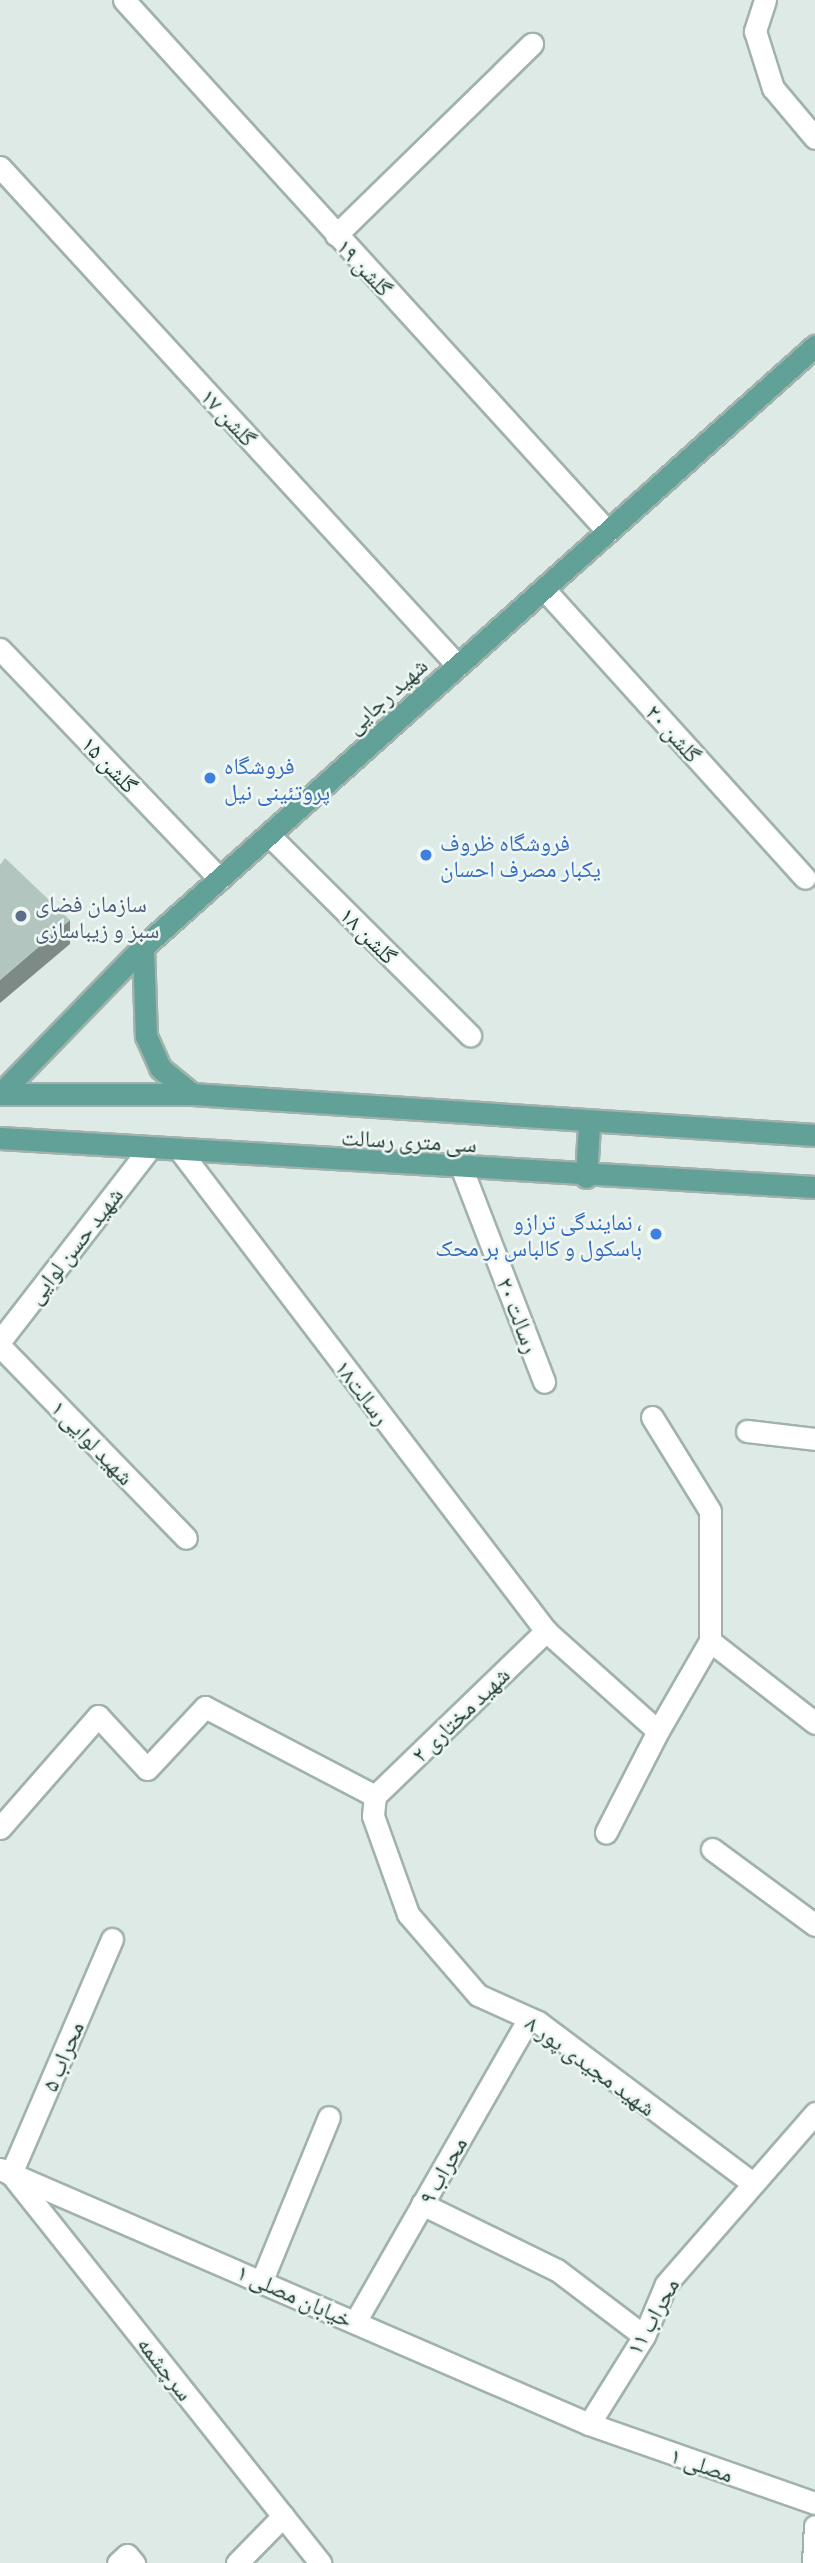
<!DOCTYPE html>
<html>
<head>
<meta charset="utf-8">
<style>
	body { margin:0 }
	#map { position:relative; width:815px; height:2563px; overflow:hidden; background:#deeae6; font-family:Barlow,"Noto Naskh Arabic",sans-serif }
	div>[style] { position:absolute }
	[style*='--x'] { left:calc(var(--x)*1px); top:calc(var(--y)*1px); width:calc(var(--w)*1px); rotate:calc(var(--a)*1deg) }
	.roads { filter:drop-shadow(2px 0 #a1b2ad) drop-shadow(-2px 0 #a1b2ad) drop-shadow(0 2px #a1b2ad) drop-shadow(0 -2px #a1b2ad) }
	.minor>* { height:21px; margin:-10.5px; padding:0 10.5px; transform-origin:10.5px; border-radius:10.5px; background:#fff }
	.major>* { height:21px; margin:-10.5px; padding:0 10.5px; transform-origin:10.5px; border-radius:10.5px; background:#61a197 }
	.shaded-wall>* { inset:0; background:#7d8a86 }
	.building>* { inset:0; background:#b3c5bf }
	.dots>* { width:19px; height:19px; translate:-50% -50%; box-sizing:border-box; border:4px solid #eef7f3; border-radius:50% }
	span { translate:-50% -50%; white-space:nowrap; text-align:center; line-height:1.15; -webkit-text-stroke:5px #eef7f3; paint-order:stroke }
	.street-label { font-size:23px; color:#1f3a35 }
	.shop-label { font-size:23px; color:#366cbe }
	.left { translate:0 -50%; text-align:left }
	.right { translate:-100% -50%; text-align:right }
	.service-label { font-size:23px; color:#4e5e75 }
</style>
</head>
<body>
<div id="map">
	<div class="roads">
		<div class="minor">
			<div style="--x:124;--y:0;--w:719;--a:47.7"></div>
			<div style="--x:765;--y:0;--w:33;--a:108"></div>
			<div style="--x:755;--y:31;--w:60;--a:72.5"></div>
			<div style="--x:773;--y:88;--w:65;--a:50"></div>
			<div style="--x:0;--y:167;--w:677;--a:47.45"></div>
			<div style="--x:336;--y:235;--w:274;--a:-44.3"></div>
			<div style="--x:544;--y:589;--w:389;--a:47.9"></div>
			<div style="--x:0;--y:649;--w:318;--a:46.3"></div>
			<div style="--x:269;--y:835;--w:284;--a:44.9"></div>
			<div style="--x:181;--y:1152;--w:602;--a:52.69"></div>
			<div style="--x:546;--y:1631;--w:150;--a:41.8"></div>
			<div style="--x:658;--y:1731;--w:114;--a:117.2"></div>
			<div style="--x:462;--y:1169;--w:228;--a:68.9"></div>
			<div style="--x:0;--y:1341;--w:243;--a:-52.2"></div>
			<div style="--x:0;--y:1346;--w:267;--a:45.9"></div>
			<div style="--x:652;--y:1417;--w:110;--a:58.3"></div>
			<div style="--x:710;--y:1511;--w:130;--a:90"></div>
			<div style="--x:710;--y:1641;--w:104;--a:120"></div>
			<div style="--x:747;--y:1431;--w:68;--a:6.7"></div>
			<div style="--x:710;--y:1641;--w:133;--a:38"></div>
			<div style="--x:375;--y:1796;--w:20;--a:96"></div>
			<div style="--x:373;--y:1816;--w:104;--a:70.3"></div>
			<div style="--x:408;--y:1914;--w:107;--a:49.2"></div>
			<div style="--x:478;--y:1995;--w:66;--a:24.2"></div>
			<div style="--x:538;--y:2022;--w:265;--a:36.9"></div>
			<div style="--x:375;--y:1796;--w:238;--a:-44"></div>
			<div style="--x:0;--y:1828;--w:149;--a:-48.8"></div>
			<div style="--x:98;--y:1716;--w:72;--a:47.2"></div>
			<div style="--x:147;--y:1769;--w:85;--a:-46.9"></div>
			<div style="--x:205;--y:1707;--w:192;--a:27.6"></div>
			<div style="--x:712;--y:1849;--w:128;--a:36.4"></div>
			<div style="--x:112;--y:1939;--w:256;--a:113.3"></div>
			<div style="--x:11;--y:2174;--w:497;--a:51.5"></div>
			<div style="--x:0;--y:2169;--w:642;--a:23.41"></div>
			<div style="--x:589;--y:2424;--w:239;--a:19.3"></div>
			<div style="--x:422;--y:2204;--w:150;--a:26.1"></div>
			<div style="--x:557;--y:2270;--w:109;--a:37.2"></div>
			<div style="--x:262;--y:2280;--w:176;--a:-67.7"></div>
			<div style="--x:355;--y:2322;--w:350;--a:-60.2"></div>
			<div style="--x:589;--y:2424;--w:104;--a:-58"></div>
			<div style="--x:644;--y:2336;--w:56;--a:-67.1"></div>
			<div style="--x:666;--y:2284;--w:227;--a:-48.9"></div>
			<div style="--x:118;--y:2563;--w:12;--a:-42"></div>
			<div style="--x:127;--y:2555;--w:11;--a:49"></div>
			<div style="--x:237;--y:2563;--w:66;--a:-45.6"></div>
			<div style="--x:813;--y:2563;--w:37;--a:-87"></div>
		</div>
		<div class="major">
			<div style="--x:143;--y:947;--w:89;--a:88.1"></div>
			<div style="--x:146;--y:1036;--w:35;--a:66"></div>
			<div style="--x:160;--y:1068;--w:41;--a:39.1"></div>
			<div style="--x:0;--y:1094;--w:205;--a:-45.8"></div>
			<div style="--x:143;--y:947;--w:902;--a:-41.81"></div>
			<div style="--x:0;--y:1094;--w:192;--a:0"></div>
			<div style="--x:192;--y:1094;--w:624;--a:3.77"></div>
			<div style="--x:0;--y:1138;--w:816;--a:3.44"></div>
			<div style="--x:586;--y:1177;--w:52;--a:-86.7"></div>
		</div>
	</div>
	<div class="shaded-wall">
		<div style="clip-path:polygon(70px 920px,70px 944px,0 1003px,0 980px)"></div>
	</div>
	<div class="building">
		<div style="clip-path:polygon(5px 858px,70px 920px,0 980px,0 865px)"></div>
	</div>
	<div class="dots">
		<div style="left:210px;top:778px;background:#3f7fe0"></div>
		<div style="left:426px;top:855px;background:#3f7fe0"></div>
		<div style="left:21px;top:916px;background:#5c6f8a"></div>
		<div style="left:656px;top:1234px;background:#3f7fe0"></div>
	</div>
	<div class="street-label">
		<span style="left:365px;top:267px;rotate:47deg">۱۹ گلشن</span>
		<span style="left:229px;top:417px;rotate:47deg">گلشن ۱۷</span>
		<span style="left:386px;top:695px;rotate:-42deg">شهید رجایی</span>
		<span style="left:674px;top:733px;rotate:48deg">۲۰ گلشن</span>
		<span style="left:110px;top:764px;rotate:46deg">گلشن ۱۵</span>
		<span style="left:369px;top:935px;rotate:45deg">۱۸ گلشن</span>
		<span style="left:409px;top:1140px;rotate:3deg">سی متری رسالت</span>
		<span style="left:74px;top:1245px;rotate:-52deg">شهید حسن لوایی</span>
		<span style="left:519px;top:1315px;rotate:69deg">۲۰ رسالت</span>
		<span style="left:363px;top:1392px;rotate:53deg">رسالت۱۸</span>
		<span style="left:93px;top:1442px;rotate:46deg">۱ شهید لوایی</span>
		<span style="left:460px;top:1714px;rotate:-44deg">۲ شهید مختاری</span>
		<span style="left:62px;top:2056px;rotate:-67deg">۵ محراب</span>
		<span style="left:591px;top:2065px;rotate:36deg">۸ شهید مجیدی پور</span>
		<span style="left:442px;top:2170px;rotate:-60deg">۹ محراب</span>
		<span style="left:295px;top:2295px;rotate:24deg">خیابان مصلی ۱</span>
		<span style="left:652px;top:2316px;rotate:-61deg">۱۱ محراب</span>
		<span style="left:166px;top:2368px;rotate:52deg">سرچشمه</span>
		<span style="left:702px;top:2464px;rotate:19deg">۱ مصلی</span>
	</div>
	<div class="shop-label">
		<span class="left" style="left:224px;top:778px">فروشگاه<br>پروتئینی نیل</span>
		<span class="left" style="left:440px;top:855px">فروشگاه ظروف<br>یکبار مصرف احسان</span>
		<span class="right" style="left:642px;top:1234px">نمایندگی ترازو ،<br>باسکول و کالباس بر محک</span>
	</div>
	<div class="service-label">
		<span class="left" style="left:35px;top:916px">سازمان فضای<br>سبز و زیباسازی</span>
	</div>
</div>
</body>
</html>
